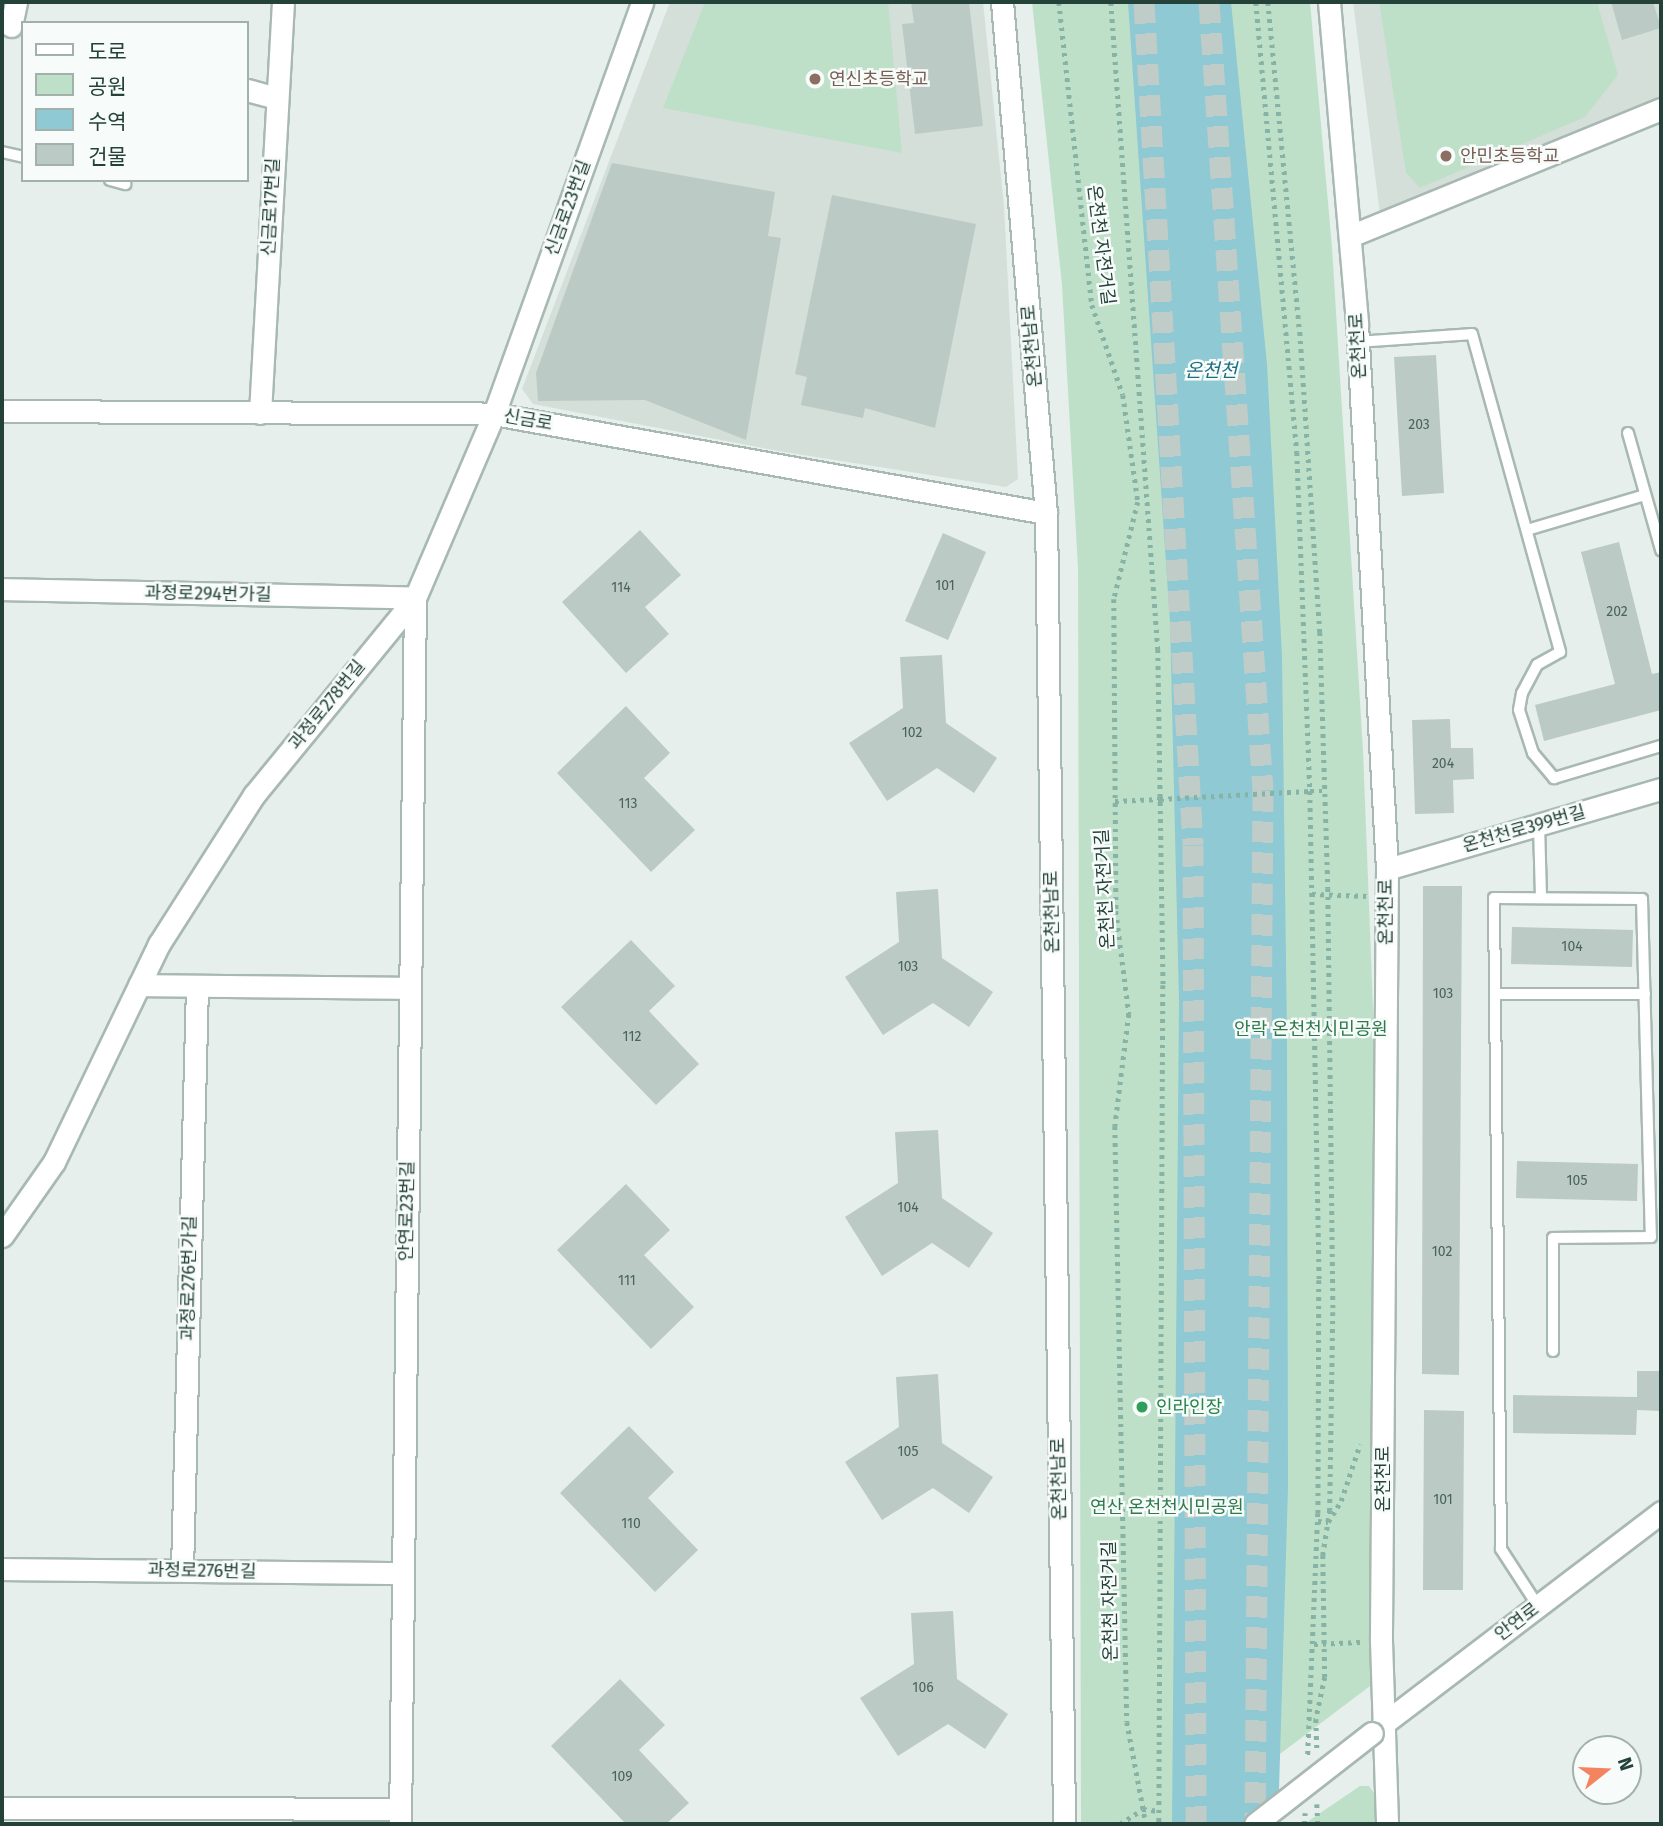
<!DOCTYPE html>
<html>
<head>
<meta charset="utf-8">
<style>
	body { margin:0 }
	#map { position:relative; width:1663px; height:1826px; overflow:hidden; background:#e6efeb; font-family:"Fira Sans","Noto Sans KR",sans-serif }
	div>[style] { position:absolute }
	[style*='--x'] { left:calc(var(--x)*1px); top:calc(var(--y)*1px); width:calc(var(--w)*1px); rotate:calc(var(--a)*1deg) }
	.built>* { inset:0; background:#d4dfda }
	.green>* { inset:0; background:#bfe0c8 }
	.water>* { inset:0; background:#8ec9d4 }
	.building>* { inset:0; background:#bbcac4 }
	.trunk-tunnel>* { height:21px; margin-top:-10.5px; transform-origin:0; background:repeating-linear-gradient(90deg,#bfccc8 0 21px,transparent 0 31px) }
	.path>* { height:4.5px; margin-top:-2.25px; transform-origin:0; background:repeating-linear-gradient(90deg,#86b3a5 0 3.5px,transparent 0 8.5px) }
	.roads { filter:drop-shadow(2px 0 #a8b8b2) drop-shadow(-2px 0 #a8b8b2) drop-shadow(0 2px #a8b8b2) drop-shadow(0 -2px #a8b8b2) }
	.service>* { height:10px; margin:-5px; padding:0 5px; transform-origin:5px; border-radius:5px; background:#fff }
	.minor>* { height:21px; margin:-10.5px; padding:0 10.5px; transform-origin:10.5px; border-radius:10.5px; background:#fff }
	.tertiary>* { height:21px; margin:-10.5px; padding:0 10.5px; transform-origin:10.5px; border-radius:10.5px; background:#fff }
	.secondary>* { height:21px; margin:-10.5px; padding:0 10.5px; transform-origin:10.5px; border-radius:10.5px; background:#fff }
	.path-bridge>* { height:4.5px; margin-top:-2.25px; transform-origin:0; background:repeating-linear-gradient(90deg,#86b3a5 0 3.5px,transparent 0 8.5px) }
	.bridges { filter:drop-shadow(2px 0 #a8b8b2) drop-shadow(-2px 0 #a8b8b2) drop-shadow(0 2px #a8b8b2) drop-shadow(0 -2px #a8b8b2) }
	.tertiary-bridge>* { height:21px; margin:-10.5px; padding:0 10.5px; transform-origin:10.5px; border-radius:10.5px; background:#fff }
	.dots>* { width:19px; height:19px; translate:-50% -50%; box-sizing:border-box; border:4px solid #f7fbf9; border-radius:50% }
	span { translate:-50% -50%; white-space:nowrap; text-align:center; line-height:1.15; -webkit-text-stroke:5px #f7fbf9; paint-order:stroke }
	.number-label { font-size:14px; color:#4a645c }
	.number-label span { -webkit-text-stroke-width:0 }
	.education-label { font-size:18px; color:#785e54 }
	.left { translate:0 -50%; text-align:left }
	.street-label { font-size:18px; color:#24423a }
	.park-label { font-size:18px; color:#2d7a4b }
	.leisure-label { font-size:18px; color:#27864d }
	.water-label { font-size:19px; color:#1c6f80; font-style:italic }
	.frame { position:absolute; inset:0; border:4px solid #24423a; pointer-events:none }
	.legend { position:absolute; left:21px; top:21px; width:228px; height:161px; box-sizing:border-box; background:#f7fbf9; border:2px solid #a3b1ad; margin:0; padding:9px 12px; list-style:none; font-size:21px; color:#24423a }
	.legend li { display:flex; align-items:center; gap:14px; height:35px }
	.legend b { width:35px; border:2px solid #a3b1ad }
	.north { position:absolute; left:1572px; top:1735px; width:70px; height:70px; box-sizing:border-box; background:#f7fbf9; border:2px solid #a3b1ad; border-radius:50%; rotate:72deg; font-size:19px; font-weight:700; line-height:28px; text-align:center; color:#24423a }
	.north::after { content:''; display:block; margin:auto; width:24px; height:32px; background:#f4845f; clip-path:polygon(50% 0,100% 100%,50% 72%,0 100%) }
</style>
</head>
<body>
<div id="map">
	<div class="built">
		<div style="clip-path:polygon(670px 2px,983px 2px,1004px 206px,1018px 479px,1006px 487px,778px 451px,533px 404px,522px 389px)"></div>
		<div style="clip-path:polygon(1353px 2px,1661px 2px,1661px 98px,1380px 214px)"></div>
	</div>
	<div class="green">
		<div style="clip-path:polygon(705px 2px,888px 2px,902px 153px,663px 108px)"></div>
		<div style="clip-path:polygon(1032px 2px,1310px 2px,1332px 247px,1363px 750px,1373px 1008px,1374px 1683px,1187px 1824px,1081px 1824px,1078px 568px,1062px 285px)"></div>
		<div style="clip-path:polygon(1379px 2px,1597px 2px,1618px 75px,1585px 117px,1420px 188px,1406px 173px)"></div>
		<div style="clip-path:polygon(1360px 1786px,1369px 1786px,1376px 1796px,1377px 1824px,1304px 1824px)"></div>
	</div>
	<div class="water">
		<div style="clip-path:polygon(1128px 2px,1231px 2px,1267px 364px,1282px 656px,1287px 1036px,1288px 1487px,1278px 1824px,1172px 1824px,1179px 1002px,1170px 622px)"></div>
	</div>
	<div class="building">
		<div style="clip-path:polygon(911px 2px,969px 2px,983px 126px,915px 134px,902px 24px,914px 23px)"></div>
		<div style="clip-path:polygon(1611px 2px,1653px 2px,1661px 28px,1622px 40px)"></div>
		<div style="clip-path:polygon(612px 163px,775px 192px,768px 236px,781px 238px,746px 440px,645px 400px,538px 401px,536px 373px)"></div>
		<div style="clip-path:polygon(832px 195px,976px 224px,935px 428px,865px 408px,863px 418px,801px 405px,807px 377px,795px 374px)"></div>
		<div style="clip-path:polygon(1436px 355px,1444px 493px,1402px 496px,1394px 357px)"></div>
		<div style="clip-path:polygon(640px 530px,681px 575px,645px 607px,669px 634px,626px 673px,562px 602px)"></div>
		<div style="clip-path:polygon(943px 533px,986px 552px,948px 640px,905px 621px)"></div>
		<div style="clip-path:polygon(1619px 542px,1652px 674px,1661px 672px,1661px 710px,1544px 741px,1535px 705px,1615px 684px,1581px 552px)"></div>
		<div style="clip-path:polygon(942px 655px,946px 723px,997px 758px,974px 793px,937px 768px,887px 801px,849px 743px,903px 708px,900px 657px)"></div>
		<div style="clip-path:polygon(626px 706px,670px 753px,644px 778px,695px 830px,651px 872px,557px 773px)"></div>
		<div style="clip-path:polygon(1450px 719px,1451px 748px,1473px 748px,1474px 779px,1453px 780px,1454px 813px,1415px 814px,1412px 720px)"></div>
		<div style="clip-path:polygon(1423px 886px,1462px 886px,1459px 1375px,1422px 1374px)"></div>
		<div style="clip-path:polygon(938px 889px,942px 958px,993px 992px,969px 1027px,933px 1003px,883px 1035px,845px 977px,899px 942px,896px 892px)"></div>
		<div style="clip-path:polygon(1512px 927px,1633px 930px,1632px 967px,1511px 964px)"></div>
		<div style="clip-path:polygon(631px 940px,675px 986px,649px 1011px,699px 1064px,656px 1105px,561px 1007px)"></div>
		<div style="clip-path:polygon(938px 1130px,942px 1198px,993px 1233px,969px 1268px,932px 1243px,882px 1276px,845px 1217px,898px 1183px,895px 1132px)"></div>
		<div style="clip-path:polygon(1517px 1161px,1638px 1164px,1637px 1201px,1516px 1198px)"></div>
		<div style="clip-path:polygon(626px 1184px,670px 1230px,644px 1255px,694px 1307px,651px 1349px,557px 1250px)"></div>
		<div style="clip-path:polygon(1637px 1371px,1661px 1371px,1661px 1411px,1637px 1410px,1636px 1435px,1513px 1433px,1513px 1395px,1637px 1397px)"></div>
		<div style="clip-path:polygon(938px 1374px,942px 1443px,993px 1477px,969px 1513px,933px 1488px,882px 1520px,845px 1462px,899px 1427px,896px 1377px)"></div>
		<div style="clip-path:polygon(1424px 1410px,1464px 1411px,1463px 1590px,1423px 1590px)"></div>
		<div style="clip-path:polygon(629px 1426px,674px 1472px,648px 1498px,698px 1550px,655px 1592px,560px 1493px)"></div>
		<div style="clip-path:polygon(953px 1611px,957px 1679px,1008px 1714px,985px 1749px,948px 1724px,898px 1756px,860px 1698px,914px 1664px,911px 1613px)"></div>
		<div style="clip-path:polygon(620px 1679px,665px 1725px,639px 1750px,689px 1803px,666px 1824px,626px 1824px,551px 1746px)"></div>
	</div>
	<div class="trunk-tunnel">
		<div style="--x:1144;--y:2;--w:844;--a:86.67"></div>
		<div style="--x:1193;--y:845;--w:979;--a:89.82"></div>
		<div style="--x:1209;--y:2;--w:790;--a:86.08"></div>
		<div style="--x:1263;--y:790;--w:1034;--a:90.44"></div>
	</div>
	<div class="path">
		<div style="--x:1059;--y:2;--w:305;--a:83.8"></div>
		<div style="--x:1092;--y:305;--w:95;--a:71"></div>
		<div style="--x:1123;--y:395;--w:108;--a:82"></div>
		<div style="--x:1138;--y:502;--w:100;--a:103.9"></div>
		<div style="--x:1114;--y:599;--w:312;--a:89.6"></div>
		<div style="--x:1116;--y:911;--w:104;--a:82.8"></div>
		<div style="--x:1129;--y:1014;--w:113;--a:97.1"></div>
		<div style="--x:1115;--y:1126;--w:596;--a:88.85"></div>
		<div style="--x:1127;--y:1722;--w:104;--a:79.4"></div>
		<div style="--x:1111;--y:2;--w:649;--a:85.85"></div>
		<div style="--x:1158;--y:649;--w:336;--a:89.1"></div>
		<div style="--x:1163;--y:985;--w:839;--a:90.27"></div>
		<div style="--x:1256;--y:2;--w:452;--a:84.8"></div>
		<div style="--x:1297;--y:452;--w:339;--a:87.8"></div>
		<div style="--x:1310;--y:791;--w:489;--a:88.9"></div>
		<div style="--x:1319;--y:1280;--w:233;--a:90.2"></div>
		<div style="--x:1318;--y:1513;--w:242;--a:92.4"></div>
		<div style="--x:1268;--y:2;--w:332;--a:84.5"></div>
		<div style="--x:1300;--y:332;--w:301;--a:86.2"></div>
		<div style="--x:1320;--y:632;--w:256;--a:88.2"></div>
		<div style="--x:1328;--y:888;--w:424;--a:89.3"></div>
		<div style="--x:1333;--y:1312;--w:198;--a:90.9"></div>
		<div style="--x:1330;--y:1510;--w:46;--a:98.8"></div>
		<div style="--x:1323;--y:1555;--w:122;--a:89.1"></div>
		<div style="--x:1325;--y:1677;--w:43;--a:102.1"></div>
		<div style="--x:1316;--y:1719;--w:31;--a:88"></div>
		<div style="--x:1310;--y:791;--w:15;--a:0"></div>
		<div style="--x:1115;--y:801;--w:45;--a:-2.5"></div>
		<div style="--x:1312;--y:894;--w:55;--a:2.1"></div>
		<div style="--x:1318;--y:1521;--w:10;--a:6"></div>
		<div style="--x:1328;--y:1522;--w:25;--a:-58"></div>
		<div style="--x:1341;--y:1501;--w:60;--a:-71.6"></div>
		<div style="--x:1314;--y:1644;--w:46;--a:-2.5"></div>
		<div style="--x:1317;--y:1804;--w:20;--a:87"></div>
		<div style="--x:1120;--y:1824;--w:27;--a:-33"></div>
		<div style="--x:1143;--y:1809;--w:16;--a:7"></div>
		<div style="--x:1304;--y:1824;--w:11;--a:-85"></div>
	</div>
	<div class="roads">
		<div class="service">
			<div style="--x:2;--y:152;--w:22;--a:13"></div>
			<div style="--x:110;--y:180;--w:16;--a:15"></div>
			<div style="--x:1358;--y:342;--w:114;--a:-4"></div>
			<div style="--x:1472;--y:334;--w:330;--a:74.5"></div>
			<div style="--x:1560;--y:652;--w:26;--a:151"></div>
			<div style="--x:1537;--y:665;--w:32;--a:118"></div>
			<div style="--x:1522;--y:693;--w:17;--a:100"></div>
			<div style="--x:1519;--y:710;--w:45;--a:72"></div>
			<div style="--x:1533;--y:753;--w:33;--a:50"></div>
			<div style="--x:1554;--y:778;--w:112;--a:-16.7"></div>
			<div style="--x:1628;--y:433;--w:122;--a:74.2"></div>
			<div style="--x:1527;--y:530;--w:123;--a:-16.5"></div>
			<div style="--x:1539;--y:825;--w:73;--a:88.4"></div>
			<div style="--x:1495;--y:994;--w:150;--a:0"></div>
			<div style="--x:1538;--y:1606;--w:68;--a:-123"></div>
			<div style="--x:1501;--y:1549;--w:651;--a:-90.62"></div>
			<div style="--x:1494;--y:898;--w:148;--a:0.4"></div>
			<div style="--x:1642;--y:899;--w:338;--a:88.5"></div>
			<div style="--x:1651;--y:1237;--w:98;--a:179.4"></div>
			<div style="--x:1553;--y:1238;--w:113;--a:90"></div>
		</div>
		<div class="minor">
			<div style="--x:11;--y:26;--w:25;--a:-78"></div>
			<div style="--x:247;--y:90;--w:31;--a:15"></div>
			<div style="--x:1350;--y:236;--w:336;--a:-22.2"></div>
			<div style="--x:260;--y:413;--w:412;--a:-86.8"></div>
			<div style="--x:2;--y:589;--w:413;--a:1.2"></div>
			<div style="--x:415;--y:598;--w:1226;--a:90.7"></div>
			<div style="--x:1387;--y:869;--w:285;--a:-16.3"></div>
			<div style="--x:139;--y:985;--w:271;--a:0.6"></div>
			<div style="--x:2;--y:1236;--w:90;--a:-54.9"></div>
			<div style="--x:54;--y:1162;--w:242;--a:-64.3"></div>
			<div style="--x:159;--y:944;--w:177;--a:-57.5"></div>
			<div style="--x:254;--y:795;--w:254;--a:-50.7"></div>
			<div style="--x:415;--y:598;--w:200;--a:-66.8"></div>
			<div style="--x:494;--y:414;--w:438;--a:-70.2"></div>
			<div style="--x:2;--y:1569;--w:401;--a:0.6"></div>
			<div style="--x:182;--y:1570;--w:584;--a:-88.53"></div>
			<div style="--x:2;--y:1808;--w:398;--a:0.1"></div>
		</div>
		<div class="tertiary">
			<div style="--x:1002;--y:2;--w:513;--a:85.08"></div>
			<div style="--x:1046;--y:513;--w:1311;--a:89.21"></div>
			<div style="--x:1329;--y:2;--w:323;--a:85"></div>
			<div style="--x:1357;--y:324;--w:546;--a:86.85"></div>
			<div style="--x:1387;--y:869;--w:772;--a:90.45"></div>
			<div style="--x:1381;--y:1641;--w:183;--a:88.1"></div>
			<div style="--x:2;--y:411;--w:492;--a:0.3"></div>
			<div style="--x:494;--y:414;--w:561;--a:10.17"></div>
		</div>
		<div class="secondary">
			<div style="--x:1383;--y:1724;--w:350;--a:-37.3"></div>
		</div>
	</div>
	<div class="path-bridge">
		<div style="--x:1160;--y:799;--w:150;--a:-3.1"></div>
	</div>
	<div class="bridges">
		<div class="tertiary-bridge">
			<div style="--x:1255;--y:1824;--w:148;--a:-37.9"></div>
		</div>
	</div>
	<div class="dots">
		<div style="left:815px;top:79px;background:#8d6e63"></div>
		<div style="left:1446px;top:156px;background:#8d6e63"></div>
		<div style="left:1142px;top:1407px;background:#2e9e5b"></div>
	</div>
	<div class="number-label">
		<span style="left:1419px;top:425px">203</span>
		<span style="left:945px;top:586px">101</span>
		<span style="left:621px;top:588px">114</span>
		<span style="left:1617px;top:612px">202</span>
		<span style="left:912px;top:733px">102</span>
		<span style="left:1443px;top:764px">204</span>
		<span style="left:628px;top:804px">113</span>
		<span style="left:1572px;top:947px">104</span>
		<span style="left:908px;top:967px">103</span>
		<span style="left:1443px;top:994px">103</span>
		<span style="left:632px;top:1037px">112</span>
		<span style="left:1577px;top:1181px">105</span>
		<span style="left:908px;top:1208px">104</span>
		<span style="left:1442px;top:1252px">102</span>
		<span style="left:627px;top:1281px">111</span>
		<span style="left:908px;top:1452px">105</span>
		<span style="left:1443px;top:1500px">101</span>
		<span style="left:631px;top:1524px">110</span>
		<span style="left:923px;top:1688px">106</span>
		<span style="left:622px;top:1777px">109</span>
	</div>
	<div class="education-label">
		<span class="left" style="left:829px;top:79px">연신초등학교</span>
		<span class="left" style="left:1460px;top:156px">안민초등학교</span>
	</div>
	<div class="street-label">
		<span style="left:271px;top:207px;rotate:-87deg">신금로17번길</span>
		<span style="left:568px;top:208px;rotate:-70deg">신금로23번길</span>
		<span style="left:1101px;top:245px;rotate:83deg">온천천 자전거길</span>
		<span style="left:1032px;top:346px;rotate:-95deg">온천천남로</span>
		<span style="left:1358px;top:346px;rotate:-93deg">온천천로</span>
		<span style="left:528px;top:420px;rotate:10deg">신금로</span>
		<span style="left:208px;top:594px;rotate:1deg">과정로294번가길</span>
		<span style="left:327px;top:705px;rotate:-51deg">과정로278번길</span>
		<span style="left:1524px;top:829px;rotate:-16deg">온천천로399번길</span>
		<span style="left:1105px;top:889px;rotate:-93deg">온천천 자전거길</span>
		<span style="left:1052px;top:912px;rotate:-91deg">온천천남로</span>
		<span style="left:1386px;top:912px;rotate:-90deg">온천천로</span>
		<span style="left:407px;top:1211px;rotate:-89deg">안연로23번길</span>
		<span style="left:189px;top:1278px;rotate:-89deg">과정로276번가길</span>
		<span style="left:1059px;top:1479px;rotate:-91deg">온천천남로</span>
		<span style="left:1383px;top:1479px;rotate:-90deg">온천천로</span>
		<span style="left:202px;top:1571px;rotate:1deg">과정로276번길</span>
		<span style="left:1110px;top:1601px;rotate:-91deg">온천천 자전거길</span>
		<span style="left:1517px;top:1622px;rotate:-37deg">안연로</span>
	</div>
	<div class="park-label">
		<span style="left:1311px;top:1029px">안락 온천천시민공원</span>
		<span style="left:1167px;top:1507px">연산 온천천시민공원</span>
	</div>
	<div class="leisure-label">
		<span class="left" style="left:1156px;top:1407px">인라인장</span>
	</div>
	<div class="water-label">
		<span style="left:1211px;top:371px">온천천</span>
	</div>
	<div class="frame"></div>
	<ul class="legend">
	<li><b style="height:9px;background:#fff"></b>도로</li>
	<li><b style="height:19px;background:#bfe0c8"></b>공원</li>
	<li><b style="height:19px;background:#8ec9d4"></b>수역</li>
	<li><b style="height:19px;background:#bbcac4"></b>건물</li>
	</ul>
	<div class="north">N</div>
</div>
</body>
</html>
